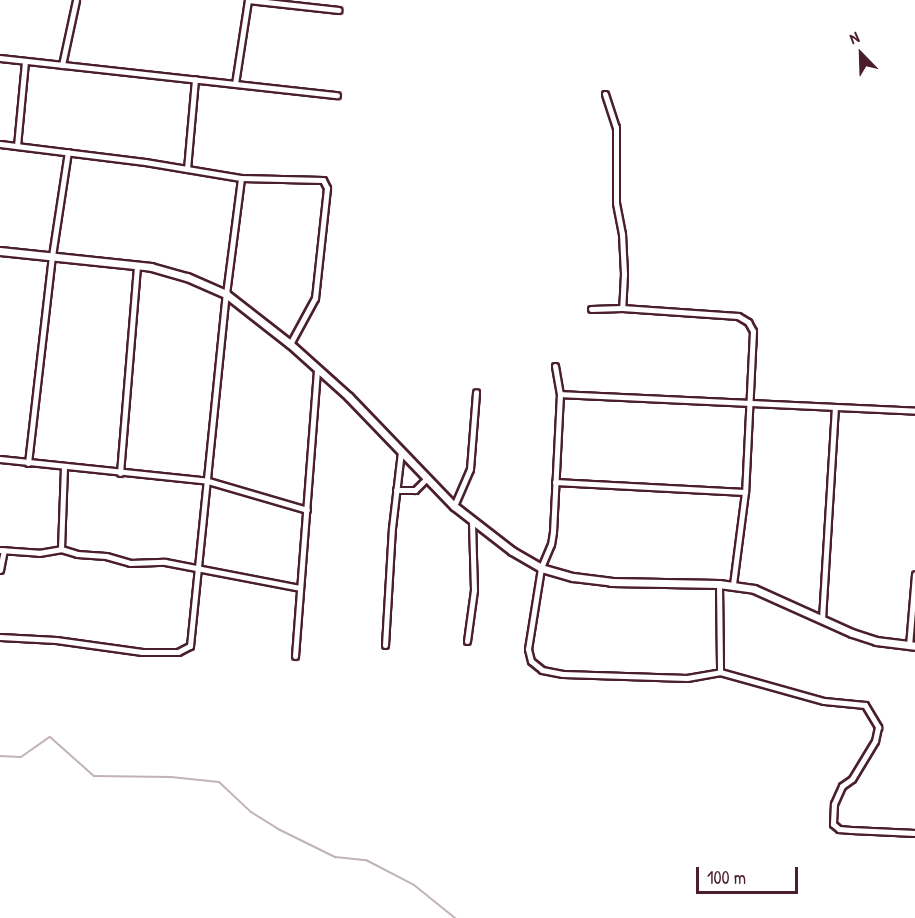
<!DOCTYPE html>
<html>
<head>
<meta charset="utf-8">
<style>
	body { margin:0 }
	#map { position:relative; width:915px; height:918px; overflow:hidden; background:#fff; font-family:"Patrick Hand",sans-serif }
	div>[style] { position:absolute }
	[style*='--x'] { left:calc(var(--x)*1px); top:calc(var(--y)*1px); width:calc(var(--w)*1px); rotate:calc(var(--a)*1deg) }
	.stream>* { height:2px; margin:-1px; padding:0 1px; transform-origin:1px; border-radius:1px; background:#c1b3b6 }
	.roads { filter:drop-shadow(2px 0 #4a1f2b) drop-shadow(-2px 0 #4a1f2b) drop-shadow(0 2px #4a1f2b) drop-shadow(0 -2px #4a1f2b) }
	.minor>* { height:5px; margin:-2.5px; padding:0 2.5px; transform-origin:2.5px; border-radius:2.5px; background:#fff }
	.tertiary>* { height:7px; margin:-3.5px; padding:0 3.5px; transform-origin:3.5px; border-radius:3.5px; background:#fff }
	span { translate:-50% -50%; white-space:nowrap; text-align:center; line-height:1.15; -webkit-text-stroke:6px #fff; paint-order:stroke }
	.north { position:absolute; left:831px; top:24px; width:60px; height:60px; -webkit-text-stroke:4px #fff; paint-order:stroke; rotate:337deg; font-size:16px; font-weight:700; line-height:24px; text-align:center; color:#4a1f2b }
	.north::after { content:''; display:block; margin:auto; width:21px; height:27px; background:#4a1f2b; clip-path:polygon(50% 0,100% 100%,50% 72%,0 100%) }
	.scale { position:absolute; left:696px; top:867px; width:102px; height:27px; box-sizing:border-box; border:3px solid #4a1f2b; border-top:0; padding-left:8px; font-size:18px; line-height:21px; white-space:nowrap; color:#4a1f2b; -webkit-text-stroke:4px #fff; paint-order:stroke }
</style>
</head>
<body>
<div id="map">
	<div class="stream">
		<div style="--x:0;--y:756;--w:21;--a:3"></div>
		<div style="--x:21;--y:757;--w:35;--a:-35"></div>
		<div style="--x:50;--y:737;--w:59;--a:41.6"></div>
		<div style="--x:94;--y:776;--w:77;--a:0.7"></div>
		<div style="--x:171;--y:777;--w:48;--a:5.9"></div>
		<div style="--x:219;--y:782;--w:44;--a:43.2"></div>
		<div style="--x:251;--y:812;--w:32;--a:32"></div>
		<div style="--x:278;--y:829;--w:64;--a:26.2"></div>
		<div style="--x:335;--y:857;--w:31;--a:6"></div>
		<div style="--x:366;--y:860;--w:54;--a:27.5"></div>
		<div style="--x:414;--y:885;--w:53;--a:38.8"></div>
	</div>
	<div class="roads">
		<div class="minor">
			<div style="--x:248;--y:0;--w:91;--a:6.3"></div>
			<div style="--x:0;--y:58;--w:339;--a:6.3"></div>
			<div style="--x:62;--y:65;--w:66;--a:-77.8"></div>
			<div style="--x:235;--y:84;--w:85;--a:-81.2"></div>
			<div style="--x:605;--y:94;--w:35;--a:72"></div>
			<div style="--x:616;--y:127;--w:76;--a:90"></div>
			<div style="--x:616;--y:203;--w:32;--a:79"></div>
			<div style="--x:622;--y:234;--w:40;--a:87.1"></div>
			<div style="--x:624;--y:274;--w:34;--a:93"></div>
			<div style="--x:0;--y:144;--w:146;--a:7.1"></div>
			<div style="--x:145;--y:162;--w:97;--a:9.5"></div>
			<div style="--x:241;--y:178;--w:82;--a:1.4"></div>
			<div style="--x:323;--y:180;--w:9;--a:63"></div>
			<div style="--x:327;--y:188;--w:111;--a:96.2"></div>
			<div style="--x:315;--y:298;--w:52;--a:118.5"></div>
			<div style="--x:17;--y:146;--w:85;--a:-84.6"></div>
			<div style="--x:187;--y:169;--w:90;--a:-84.9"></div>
			<div style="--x:591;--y:309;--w:31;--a:-2"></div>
			<div style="--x:622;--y:308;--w:116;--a:3.9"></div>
			<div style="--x:738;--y:316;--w:12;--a:31"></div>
			<div style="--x:748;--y:322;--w:10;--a:61"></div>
			<div style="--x:753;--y:331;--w:161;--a:92.8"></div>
			<div style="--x:555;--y:366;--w:28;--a:80"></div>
			<div style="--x:560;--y:394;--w:138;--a:92.9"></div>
			<div style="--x:553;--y:532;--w:12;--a:99"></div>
			<div style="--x:551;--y:544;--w:26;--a:113"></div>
			<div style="--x:541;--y:568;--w:82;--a:99.1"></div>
			<div style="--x:528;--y:649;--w:12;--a:76"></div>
			<div style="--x:531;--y:661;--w:14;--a:39"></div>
			<div style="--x:542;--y:670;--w:21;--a:11"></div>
			<div style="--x:563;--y:674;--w:124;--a:1.8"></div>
			<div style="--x:687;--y:678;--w:34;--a:-10"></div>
			<div style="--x:720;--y:672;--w:108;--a:15.6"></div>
			<div style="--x:824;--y:701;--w:41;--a:5.6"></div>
			<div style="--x:865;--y:705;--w:26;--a:59"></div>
			<div style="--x:878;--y:727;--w:14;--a:102"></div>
			<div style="--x:875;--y:741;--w:44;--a:121.2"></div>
			<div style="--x:852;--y:779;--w:12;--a:145"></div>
			<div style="--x:842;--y:786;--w:20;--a:114"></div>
			<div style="--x:834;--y:804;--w:20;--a:93"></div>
			<div style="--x:833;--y:824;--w:8;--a:40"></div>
			<div style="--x:839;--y:829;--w:12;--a:5"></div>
			<div style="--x:851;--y:830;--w:64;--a:2.7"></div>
			<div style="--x:560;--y:394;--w:355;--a:2.7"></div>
			<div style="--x:0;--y:459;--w:209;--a:6"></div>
			<div style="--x:208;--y:481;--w:103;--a:16.3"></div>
			<div style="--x:28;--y:463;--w:208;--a:-83.4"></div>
			<div style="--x:52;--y:256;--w:105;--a:-81.3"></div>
			<div style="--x:120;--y:473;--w:208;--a:-85.3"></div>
			<div style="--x:555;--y:482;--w:190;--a:3"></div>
			<div style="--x:745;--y:492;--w:94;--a:97.4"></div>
			<div style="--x:396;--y:490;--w:19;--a:0"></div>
			<div style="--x:415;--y:490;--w:17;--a:-45"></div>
			<div style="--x:454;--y:506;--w:40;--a:-66.6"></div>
			<div style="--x:470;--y:469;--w:77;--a:-85.5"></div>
			<div style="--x:61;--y:549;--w:82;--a:-87.9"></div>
			<div style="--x:0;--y:550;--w:39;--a:4"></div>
			<div style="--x:39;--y:553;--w:22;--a:-10"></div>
			<div style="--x:61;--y:549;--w:17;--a:17"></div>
			<div style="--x:77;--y:554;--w:29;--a:4"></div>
			<div style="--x:106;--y:556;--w:25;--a:16"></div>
			<div style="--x:130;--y:563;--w:35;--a:-2"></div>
			<div style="--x:165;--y:562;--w:137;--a:10.9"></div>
			<div style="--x:0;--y:570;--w:20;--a:-79"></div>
			<div style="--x:719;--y:584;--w:88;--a:89.3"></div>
			<div style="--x:822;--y:619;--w:212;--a:-86.5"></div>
			<div style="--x:0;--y:637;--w:56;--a:3.1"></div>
			<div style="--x:56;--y:640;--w:87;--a:7.9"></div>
			<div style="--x:142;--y:652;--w:36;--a:0"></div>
			<div style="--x:178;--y:652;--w:13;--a:-27"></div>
			<div style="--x:190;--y:646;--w:354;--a:-84.2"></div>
			<div style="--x:226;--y:294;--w:117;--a:-82.6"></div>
			<div style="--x:467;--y:641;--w:51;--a:-82.2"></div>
			<div style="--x:474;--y:590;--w:69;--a:-91.7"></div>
			<div style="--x:385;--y:645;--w:117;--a:-86.6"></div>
			<div style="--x:392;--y:528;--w:78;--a:-83.3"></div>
			<div style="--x:909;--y:646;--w:72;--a:-85.2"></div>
			<div style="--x:295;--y:656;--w:287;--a:-85.6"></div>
		</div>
		<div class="tertiary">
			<div style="--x:0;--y:251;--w:152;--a:6"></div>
			<div style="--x:151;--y:267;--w:37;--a:16"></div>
			<div style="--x:187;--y:277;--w:43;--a:23.6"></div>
			<div style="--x:226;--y:294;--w:81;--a:38"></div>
			<div style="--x:290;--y:344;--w:79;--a:41.9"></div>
			<div style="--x:349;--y:397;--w:151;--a:46.1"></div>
			<div style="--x:454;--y:506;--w:73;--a:37.8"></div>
			<div style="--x:512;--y:551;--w:34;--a:30"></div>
			<div style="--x:541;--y:568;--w:33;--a:16"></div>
			<div style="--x:573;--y:577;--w:38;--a:7"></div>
			<div style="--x:611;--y:582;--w:108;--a:1.1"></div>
			<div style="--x:719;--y:584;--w:35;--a:8"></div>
			<div style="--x:754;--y:589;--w:107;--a:24.2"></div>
			<div style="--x:852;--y:633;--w:25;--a:18"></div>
			<div style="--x:876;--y:641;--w:39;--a:7"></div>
		</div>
	</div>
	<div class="north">N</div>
	<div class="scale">100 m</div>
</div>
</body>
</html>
